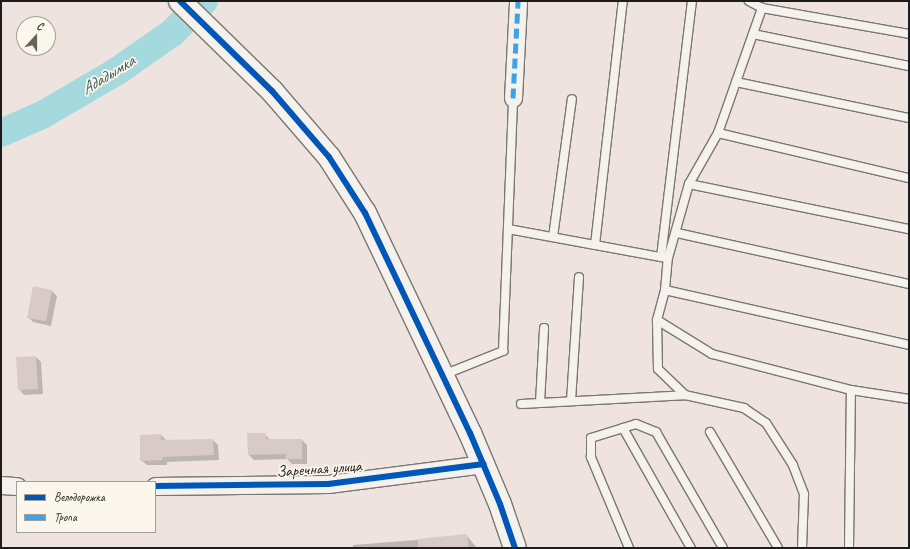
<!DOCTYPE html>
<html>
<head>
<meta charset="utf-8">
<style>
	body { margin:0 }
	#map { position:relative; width:910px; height:549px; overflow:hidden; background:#eee3de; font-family:Caveat,sans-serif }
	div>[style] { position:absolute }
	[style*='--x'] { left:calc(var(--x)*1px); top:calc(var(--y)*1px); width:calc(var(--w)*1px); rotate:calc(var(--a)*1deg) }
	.shadow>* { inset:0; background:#0003 }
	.river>* { height:28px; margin:-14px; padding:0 14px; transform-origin:14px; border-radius:14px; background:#a4dadd }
	.building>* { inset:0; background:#dacac7 }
	.roads { filter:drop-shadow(1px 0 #7a7673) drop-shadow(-1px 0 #7a7673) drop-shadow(0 1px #7a7673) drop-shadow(0 -1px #7a7673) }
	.lane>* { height:8px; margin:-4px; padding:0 4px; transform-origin:4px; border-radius:4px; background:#f5f2ee }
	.street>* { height:17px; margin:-8.5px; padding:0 8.5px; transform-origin:8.5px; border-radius:8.5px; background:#f5f2ee }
	.secondary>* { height:22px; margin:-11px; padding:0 11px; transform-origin:11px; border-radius:11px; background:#f5f2ee }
	.quiet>* { height:5px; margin-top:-2.5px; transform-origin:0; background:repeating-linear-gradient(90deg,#3da2ea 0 10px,transparent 0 15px) }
	.cycleway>* { height:6px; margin:-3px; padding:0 3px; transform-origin:3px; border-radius:3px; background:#0057b8 }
	span { translate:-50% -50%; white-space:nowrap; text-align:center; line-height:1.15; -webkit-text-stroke:3.5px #fbf7ec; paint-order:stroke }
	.street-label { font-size:16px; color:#1c1c1c }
	.water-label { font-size:17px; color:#405d5f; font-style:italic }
	.frame { position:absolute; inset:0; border:2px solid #1c1c1c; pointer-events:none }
	.legend { position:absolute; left:16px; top:481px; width:140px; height:52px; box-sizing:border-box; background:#fbf7ec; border:1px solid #a29f99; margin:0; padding:5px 7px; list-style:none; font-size:12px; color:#1c1c1c }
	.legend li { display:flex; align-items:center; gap:8px; height:20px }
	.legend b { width:20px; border:1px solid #a29f99 }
	.north { position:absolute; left:16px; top:16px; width:40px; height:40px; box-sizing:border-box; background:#fbf7ec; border:1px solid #a29f99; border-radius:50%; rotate:21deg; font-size:11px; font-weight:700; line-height:16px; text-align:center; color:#1c1c1c }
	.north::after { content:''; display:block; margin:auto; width:14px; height:18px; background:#666260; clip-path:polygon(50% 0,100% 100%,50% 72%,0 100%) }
</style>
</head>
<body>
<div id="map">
	<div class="shadow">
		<div style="clip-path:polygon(34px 287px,52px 291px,57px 296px,51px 326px,33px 322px,28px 317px)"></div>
		<div style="clip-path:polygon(36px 357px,41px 362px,43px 394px,24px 395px,19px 389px)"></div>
		<div style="clip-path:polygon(265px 434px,270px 440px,302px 440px,307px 445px,307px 464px,292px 464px,287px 459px,254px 460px,248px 454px)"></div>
		<div style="clip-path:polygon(161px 435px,166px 440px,213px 440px,218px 445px,219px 460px,167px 462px,167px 465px,147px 465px,141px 460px)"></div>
		<div style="clip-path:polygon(467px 536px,477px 548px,353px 548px,353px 545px)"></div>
	</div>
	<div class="river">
		<div style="--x:1;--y:133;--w:45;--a:-23.7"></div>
		<div style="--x:42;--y:115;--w:86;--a:-30.2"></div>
		<div style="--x:116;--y:72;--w:68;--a:-34.9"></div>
		<div style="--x:172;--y:33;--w:45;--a:-45"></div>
	</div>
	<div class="building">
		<div style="clip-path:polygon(33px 286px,52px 290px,46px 321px,27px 318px)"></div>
		<div style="clip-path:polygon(36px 356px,38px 389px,18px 390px,16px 357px)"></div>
		<div style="clip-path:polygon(247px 433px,266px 433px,266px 439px,302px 439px,302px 459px,286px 459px,286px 454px,248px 455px)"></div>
		<div style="clip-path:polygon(161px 434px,161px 440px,213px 439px,214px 455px,162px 457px,162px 460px,140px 461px,140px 435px)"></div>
		<div style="clip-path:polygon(467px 534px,469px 548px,418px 548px,418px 539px)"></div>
	</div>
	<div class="roads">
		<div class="lane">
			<div style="--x:762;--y:8;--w:149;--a:10"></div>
			<div style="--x:753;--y:34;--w:159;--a:11.6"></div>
			<div style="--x:736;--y:82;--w:177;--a:11.8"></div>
			<div style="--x:718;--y:133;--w:196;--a:13.3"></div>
			<div style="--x:689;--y:184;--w:225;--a:11.6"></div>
			<div style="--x:508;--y:229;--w:161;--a:10.4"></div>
			<div style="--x:677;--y:233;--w:238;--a:12.4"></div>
			<div style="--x:553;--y:237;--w:139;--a:-82.2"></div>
			<div style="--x:595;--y:245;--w:246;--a:-83.5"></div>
			<div style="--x:661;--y:257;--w:258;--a:-83.1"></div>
			<div style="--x:665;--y:290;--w:250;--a:12.7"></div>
			<div style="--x:657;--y:320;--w:31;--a:-75"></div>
			<div style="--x:665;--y:290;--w:32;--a:-85"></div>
			<div style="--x:668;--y:258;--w:77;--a:-74.2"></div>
			<div style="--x:689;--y:184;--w:59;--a:-60.4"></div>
			<div style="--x:718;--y:133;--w:133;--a:-70.6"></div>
			<div style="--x:762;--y:8;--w:15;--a:-152"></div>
			<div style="--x:443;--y:375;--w:65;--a:-21.8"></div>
			<div style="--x:503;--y:351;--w:253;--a:-87.7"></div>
			<div style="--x:571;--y:401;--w:124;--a:-86.3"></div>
			<div style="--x:540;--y:403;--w:75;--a:-86.9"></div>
			<div style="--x:521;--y:404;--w:164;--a:-3.1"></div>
			<div style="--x:623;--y:428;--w:138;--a:60.5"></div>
			<div style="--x:710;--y:432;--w:134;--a:59.6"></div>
			<div style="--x:629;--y:548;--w:99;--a:-112.7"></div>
			<div style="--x:591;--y:457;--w:19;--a:-90"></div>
			<div style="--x:591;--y:438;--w:47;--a:-17.3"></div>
			<div style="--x:636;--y:424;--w:22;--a:22"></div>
			<div style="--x:656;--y:432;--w:134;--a:60"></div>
			<div style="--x:802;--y:548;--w:54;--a:-87.9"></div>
			<div style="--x:804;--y:494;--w:31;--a:-111"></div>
			<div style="--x:793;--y:465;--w:50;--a:-122.7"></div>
			<div style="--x:766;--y:423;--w:27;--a:-146"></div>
			<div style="--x:744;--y:408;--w:60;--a:-167.6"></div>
			<div style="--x:685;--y:395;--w:37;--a:-136"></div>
			<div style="--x:658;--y:369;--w:49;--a:-91.2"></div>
			<div style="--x:657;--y:320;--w:65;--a:31.7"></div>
			<div style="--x:712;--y:354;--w:144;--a:14.5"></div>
			<div style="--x:851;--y:390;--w:59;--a:8.8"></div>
			<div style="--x:849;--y:548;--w:158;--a:-89.3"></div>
		</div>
		<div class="street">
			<div style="--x:513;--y:98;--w:97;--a:-87"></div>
			<div style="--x:1;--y:485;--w:16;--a:4"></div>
			<div style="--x:155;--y:486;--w:173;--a:-0.7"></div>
			<div style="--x:328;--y:484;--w:157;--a:-7.3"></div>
		</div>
		<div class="secondary">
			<div style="--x:180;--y:1;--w:129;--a:44.4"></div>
			<div style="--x:272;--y:91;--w:87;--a:49.2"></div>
			<div style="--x:329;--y:157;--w:67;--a:57.3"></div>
			<div style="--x:365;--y:213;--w:244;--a:64.5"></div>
			<div style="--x:470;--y:433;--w:77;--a:67.1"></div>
			<div style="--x:500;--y:504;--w:46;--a:71.2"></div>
		</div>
	</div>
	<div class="quiet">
		<div style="--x:513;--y:98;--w:97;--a:-87"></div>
	</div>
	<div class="cycleway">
		<div style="--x:180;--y:1;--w:129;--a:44.4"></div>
		<div style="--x:272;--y:91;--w:87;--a:49.2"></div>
		<div style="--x:329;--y:157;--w:67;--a:57.3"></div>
		<div style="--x:365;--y:213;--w:244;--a:64.5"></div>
		<div style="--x:470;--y:433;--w:77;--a:67.1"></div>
		<div style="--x:500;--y:504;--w:46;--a:71.2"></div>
		<div style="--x:155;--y:486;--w:173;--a:-0.7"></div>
		<div style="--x:328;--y:484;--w:157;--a:-7.3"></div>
	</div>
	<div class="street-label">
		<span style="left:319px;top:469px;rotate:-4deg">Заречная улица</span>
	</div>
	<div class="water-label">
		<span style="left:108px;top:75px;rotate:-32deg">Ададымка</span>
	</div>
	<div class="frame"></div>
	<ul class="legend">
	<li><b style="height:5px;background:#0057b8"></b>Велодорожка</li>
	<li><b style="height:5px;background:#3da2ea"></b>Тропа</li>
	</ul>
	<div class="north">С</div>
</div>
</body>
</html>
